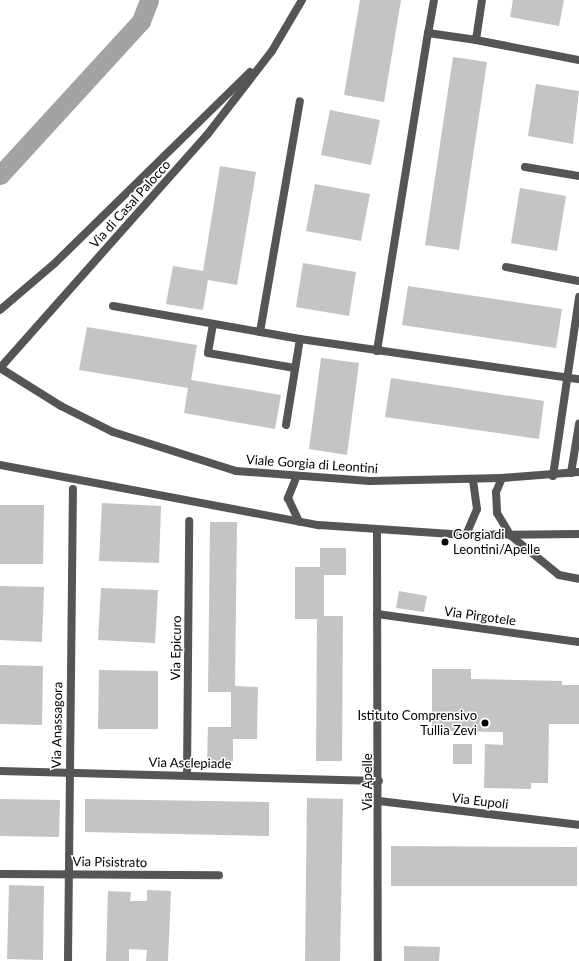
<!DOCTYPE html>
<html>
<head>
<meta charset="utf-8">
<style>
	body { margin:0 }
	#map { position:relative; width:579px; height:961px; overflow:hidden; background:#fff; font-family:Lato,sans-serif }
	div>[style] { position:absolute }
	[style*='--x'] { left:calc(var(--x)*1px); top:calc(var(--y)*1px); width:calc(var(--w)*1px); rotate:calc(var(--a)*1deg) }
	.canal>* { height:19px; margin:-9.5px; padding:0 9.5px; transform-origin:9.5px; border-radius:9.5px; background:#a3a3a3 }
	.building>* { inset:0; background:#c4c4c4 }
	.lane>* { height:8px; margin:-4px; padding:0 4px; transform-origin:4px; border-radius:4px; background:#555 }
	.street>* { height:8px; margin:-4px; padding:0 4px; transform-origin:4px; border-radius:4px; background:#555 }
	.dots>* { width:11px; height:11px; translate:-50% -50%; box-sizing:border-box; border:2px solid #fff; border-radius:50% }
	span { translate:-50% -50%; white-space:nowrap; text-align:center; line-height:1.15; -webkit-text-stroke:3px #fff; paint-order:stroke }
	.street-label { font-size:13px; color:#000 }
	.poi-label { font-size:13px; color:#000 }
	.left { translate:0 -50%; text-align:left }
	.right { translate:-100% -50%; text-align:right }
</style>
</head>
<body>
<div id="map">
	<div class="canal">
		<div style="--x:0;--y:175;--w:209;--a:-47.5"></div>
		<div style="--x:141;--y:21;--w:22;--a:-69"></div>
	</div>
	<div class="building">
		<div style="clip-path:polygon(360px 0,401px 0,384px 102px,344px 95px)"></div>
		<div style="clip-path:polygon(513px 0,564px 0,559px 26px,510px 17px)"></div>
		<div style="clip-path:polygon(453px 57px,487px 62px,459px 250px,425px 245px)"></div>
		<div style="clip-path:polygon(536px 84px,579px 91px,573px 144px,528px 136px)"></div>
		<div style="clip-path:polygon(330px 110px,380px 120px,371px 165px,321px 155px)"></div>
		<div style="clip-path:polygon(220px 166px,256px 172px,237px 285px,208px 280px,203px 310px,166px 304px,173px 266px,203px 271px)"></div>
		<div style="clip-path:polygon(315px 184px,370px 194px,361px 241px,306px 231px)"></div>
		<div style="clip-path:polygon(520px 188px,566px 196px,557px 251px,511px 243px)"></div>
		<div style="clip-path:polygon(303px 263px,356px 272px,349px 316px,296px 307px)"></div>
		<div style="clip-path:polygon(408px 286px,562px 309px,556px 348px,402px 325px)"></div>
		<div style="clip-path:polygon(87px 327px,197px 345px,191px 380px,281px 395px,275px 429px,184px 413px,188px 388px,79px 370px)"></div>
		<div style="clip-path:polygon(321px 358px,359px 363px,347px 455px,309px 449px)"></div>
		<div style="clip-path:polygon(391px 378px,544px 401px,539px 439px,385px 417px)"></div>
		<div style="clip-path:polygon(102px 503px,161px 506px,159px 563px,99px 561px)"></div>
		<div style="clip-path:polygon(0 505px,44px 505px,43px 564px,0 564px)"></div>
		<div style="clip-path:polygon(210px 522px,237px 522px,235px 686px,258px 687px,257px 739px,233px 739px,233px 761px,207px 761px,208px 727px,231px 727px,231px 692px,208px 692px)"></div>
		<div style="clip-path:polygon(320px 548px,346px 548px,346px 575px,324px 575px,324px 616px,343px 616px,342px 761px,316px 761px,317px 619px,295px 619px,295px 567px,320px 567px)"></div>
		<div style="clip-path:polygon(0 586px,44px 587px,42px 642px,0 640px)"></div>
		<div style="clip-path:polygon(101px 588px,158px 590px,155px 643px,98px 640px)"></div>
		<div style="clip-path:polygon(399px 591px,427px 596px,424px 612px,396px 608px)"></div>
		<div style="clip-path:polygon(0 665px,43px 666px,42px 725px,0 724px)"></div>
		<div style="clip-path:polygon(432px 669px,471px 669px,471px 679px,562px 681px,562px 685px,579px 685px,579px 724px,549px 724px,548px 783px,531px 783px,531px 789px,484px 788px,485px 744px,503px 745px,503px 732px,432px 731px)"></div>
		<div style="clip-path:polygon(99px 670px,158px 671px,158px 729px,98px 729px)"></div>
		<div style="clip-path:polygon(453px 744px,472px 744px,472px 764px,453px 764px)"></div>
		<div style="clip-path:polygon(307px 798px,343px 799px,340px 961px,305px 961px)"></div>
		<div style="clip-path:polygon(0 799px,60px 800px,59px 837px,0 836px)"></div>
		<div style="clip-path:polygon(85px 799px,269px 802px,269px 836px,85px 832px)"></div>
		<div style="clip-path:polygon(391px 846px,577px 847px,577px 886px,391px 886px)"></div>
		<div style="clip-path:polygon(9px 885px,44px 886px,43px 960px,7px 959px)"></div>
		<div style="clip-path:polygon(147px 890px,171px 891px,168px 961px,146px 961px,147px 950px,129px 949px,129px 961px,106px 961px,108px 891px,131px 892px,130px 901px,147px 901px)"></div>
		<div style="clip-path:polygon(404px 946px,440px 947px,439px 961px,404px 961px)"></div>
	</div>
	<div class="lane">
		<div style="--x:434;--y:0;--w:34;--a:100"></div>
		<div style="--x:428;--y:33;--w:49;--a:8.3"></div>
		<div style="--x:476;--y:40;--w:40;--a:-81.5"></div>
		<div style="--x:476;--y:40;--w:105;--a:11"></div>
		<div style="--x:525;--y:167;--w:55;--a:9.5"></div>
		<div style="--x:506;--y:267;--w:74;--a:10.9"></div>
		<div style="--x:113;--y:306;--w:190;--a:10"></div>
		<div style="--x:300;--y:339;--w:282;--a:8.2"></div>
		<div style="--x:213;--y:324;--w:29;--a:100"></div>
		<div style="--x:208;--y:353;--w:88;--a:9.8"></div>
		<div style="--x:260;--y:332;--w:234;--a:-80.2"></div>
		<div style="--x:377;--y:351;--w:322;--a:-80.9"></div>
		<div style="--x:286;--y:425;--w:87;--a:-80.8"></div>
		<div style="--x:571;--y:473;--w:50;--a:-80.7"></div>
		<div style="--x:553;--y:476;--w:181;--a:-81.7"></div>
		<div style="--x:510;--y:535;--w:63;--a:39.2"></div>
		<div style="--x:559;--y:575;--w:20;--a:11"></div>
	</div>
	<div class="street">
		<div style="--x:0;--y:310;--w:72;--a:-40.5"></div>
		<div style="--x:55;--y:263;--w:273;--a:-44.4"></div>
		<div style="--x:0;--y:368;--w:72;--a:31.9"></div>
		<div style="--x:61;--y:406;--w:58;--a:26.6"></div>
		<div style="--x:113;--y:432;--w:129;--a:17.6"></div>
		<div style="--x:236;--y:471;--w:134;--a:4.3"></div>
		<div style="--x:370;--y:481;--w:132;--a:-1.3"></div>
		<div style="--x:502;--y:478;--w:77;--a:-4.5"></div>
		<div style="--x:0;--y:368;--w:312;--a:-48.4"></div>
		<div style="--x:207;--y:135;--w:106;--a:-52.3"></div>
		<div style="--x:272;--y:51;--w:59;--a:-59.5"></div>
		<div style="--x:0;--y:465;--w:325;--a:10.7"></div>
		<div style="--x:319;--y:525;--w:147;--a:3.9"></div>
		<div style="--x:466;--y:535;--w:113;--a:-0.5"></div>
		<div style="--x:296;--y:478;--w:22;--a:112"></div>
		<div style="--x:288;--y:498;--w:26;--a:65"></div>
		<div style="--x:502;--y:478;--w:15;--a:113"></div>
		<div style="--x:496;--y:492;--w:21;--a:87"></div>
		<div style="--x:497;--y:513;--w:26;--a:59"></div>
		<div style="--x:377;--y:530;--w:431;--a:89.9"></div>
		<div style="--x:466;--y:535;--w:28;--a:-67"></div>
		<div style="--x:477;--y:509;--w:30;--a:-98"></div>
		<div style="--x:377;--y:614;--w:204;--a:7.9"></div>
		<div style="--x:0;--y:771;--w:379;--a:1.5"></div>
		<div style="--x:187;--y:775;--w:254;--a:-89.5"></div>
		<div style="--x:379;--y:801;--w:201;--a:6.8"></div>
		<div style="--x:0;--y:874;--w:219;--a:0.3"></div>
		<div style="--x:68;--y:961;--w:472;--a:-89.4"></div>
	</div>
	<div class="dots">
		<div style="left:445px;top:542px;background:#000"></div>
		<div style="left:485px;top:723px;background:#000"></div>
	</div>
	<div class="street-label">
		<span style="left:130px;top:204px;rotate:-48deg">Via di Casal Palocco</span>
		<span style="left:312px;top:464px;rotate:4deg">Viale Gorgia di Leontini</span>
		<span style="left:480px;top:616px;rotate:8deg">Via Pirgotele</span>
		<span style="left:176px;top:648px;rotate:-89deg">Via Epicuro</span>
		<span style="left:57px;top:725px;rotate:-89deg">Via Anassagora</span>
		<span style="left:190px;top:763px;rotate:1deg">Via Asclepiade</span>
		<span style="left:367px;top:782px;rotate:-90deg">Via Apelle</span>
		<span style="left:480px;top:801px;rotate:7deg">Via Eupoli</span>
		<span style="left:110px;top:862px;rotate:1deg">Via Pisistrato</span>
	</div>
	<div class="poi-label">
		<span class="left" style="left:453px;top:542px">Gorgia di<br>Leontini/Apelle</span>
		<span class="right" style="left:477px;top:723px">Istituto Comprensivo<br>Tullia Zevi</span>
	</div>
</div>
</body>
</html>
